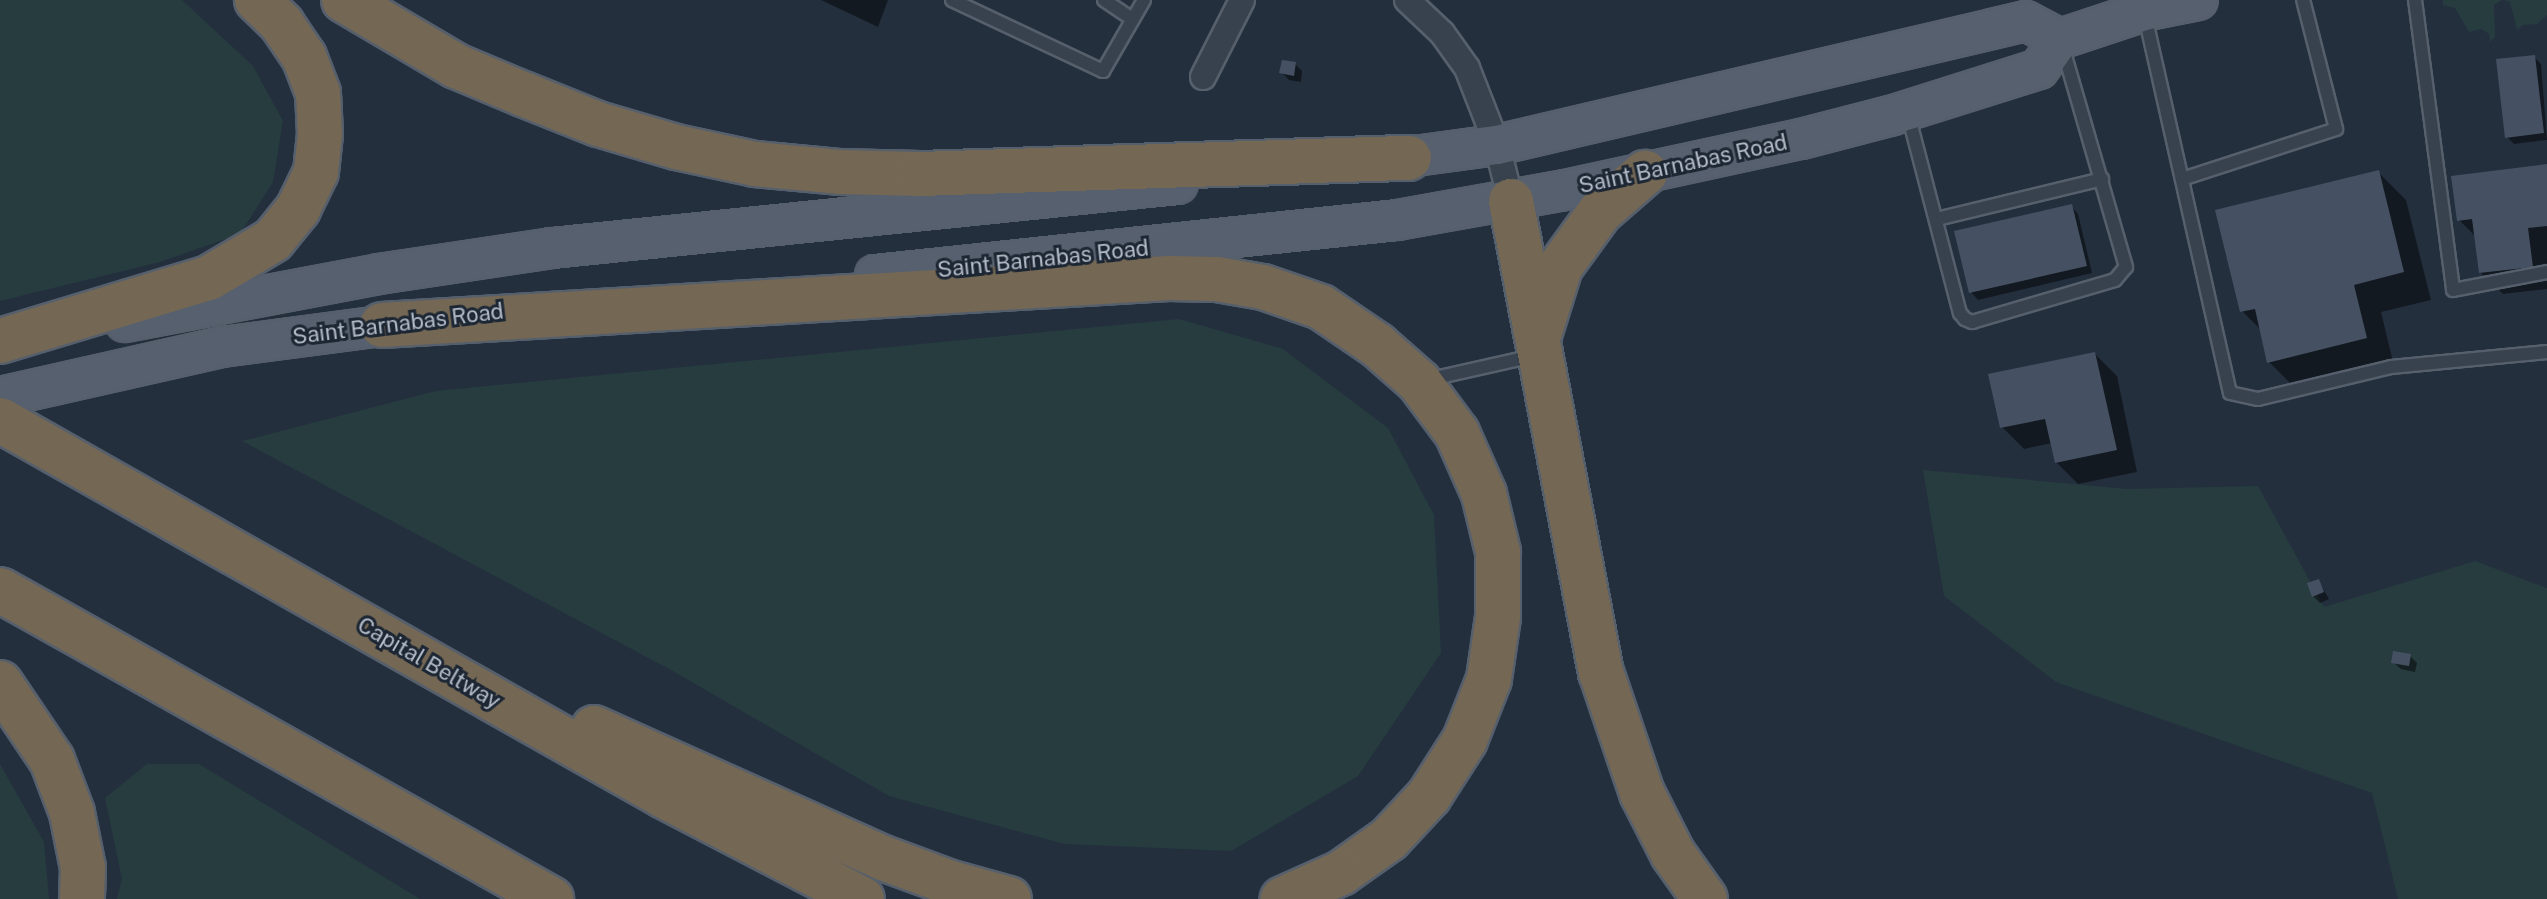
<!DOCTYPE html>
<html>
<head>
<meta charset="utf-8">
<style>
	body { margin:0 }
	#map { position:relative; width:2547px; height:899px; overflow:hidden; background:#242f3e; font-family:"Public Sans",sans-serif }
	div>[style] { position:absolute }
	[style*='--x'] { left:calc(var(--x)*1px); top:calc(var(--y)*1px); width:calc(var(--w)*1px); rotate:calc(var(--a)*1deg) }
	.green>* { inset:0; background:#263c3f }
	.shadow>* { inset:0; background:#0007 }
	.building>* { inset:0; background:#455162 }
	.roads { filter:drop-shadow(2px 0 #565f6c) drop-shadow(-2px 0 #565f6c) drop-shadow(0 2px #565f6c) drop-shadow(0 -2px #565f6c) }
	.service>* { height:12px; margin:-6px; padding:0 6px; transform-origin:6px; border-radius:6px; background:#38414e }
	.minor>* { height:24px; margin:-12px; padding:0 12px; transform-origin:12px; border-radius:12px; background:#38414e }
	.primary>* { height:38px; margin:-19px; padding:0 19px; transform-origin:19px; border-radius:19px; background:#56606e }
	.motorway>* { height:44px; margin:-22px; padding:0 22px; transform-origin:22px; border-radius:22px; background:#746855 }
	span { translate:-50% -50%; white-space:nowrap; text-align:center; line-height:1.15; -webkit-text-stroke:6px #1d2633; paint-order:stroke }
	.street-label { font-size:22px; color:#b4bcc9 }
</style>
</head>
<body>
<div id="map">
	<div class="green">
		<div style="clip-path:polygon(0 0,182px 0,253px 66px,283px 121px,273px 182px,240px 234px,160px 262px,0 301px)"></div>
		<div style="clip-path:polygon(2443px 0,2502px 0,2494px 5px,2495px 37px,2490px 42px,2489px 34px,2481px 29px,2469px 32px,2455px 8px,2443px 5px)"></div>
		<div style="clip-path:polygon(2503px 0,2547px 0,2547px 15px,2537px 24px,2523px 25px,2517px 30px,2510px 2px)"></div>
		<div style="clip-path:polygon(1179px 319px,1283px 349px,1388px 428px,1434px 515px,1441px 653px,1358px 776px,1231px 851px,1064px 844px,889px 796px,671px 670px,242px 441px,436px 391px)"></div>
		<div style="clip-path:polygon(1923px 470px,2127px 489px,2258px 486px,2324px 607px,2475px 561px,2547px 588px,2547px 899px,2398px 899px,2372px 793px,2056px 682px,1944px 596px)"></div>
		<div style="clip-path:polygon(0 764px,44px 842px,49px 899px,0 899px)"></div>
		<div style="clip-path:polygon(147px 764px,199px 764px,420px 899px,117px 899px,122px 879px,105px 798px)"></div>
	</div>
	<div class="shadow">
		<div style="clip-path:polygon(821px 0,888px 0,878px 27px)"></div>
		<div style="clip-path:polygon(2534px 57px,2541px 64px,2547px 140px,2514px 144px,2507px 137px)"></div>
		<div style="clip-path:polygon(1295px 64px,1302px 71px,1301px 82px,1289px 80px,1281px 72px)"></div>
		<div style="clip-path:polygon(2547px 166px,2547px 289px,2503px 294px,2480px 272px,2477px 238px,2459px 220px)"></div>
		<div style="clip-path:polygon(2378px 172px,2406px 200px,2431px 300px,2381px 312px,2394px 366px,2297px 390px,2269px 362px,2262px 331px,2242px 311px)"></div>
		<div style="clip-path:polygon(2071px 206px,2078px 214px,2092px 273px,1978px 300px,1971px 292px)"></div>
		<div style="clip-path:polygon(2095px 354px,2117px 376px,2137px 472px,2078px 484px,2056px 462px,2052px 443px,2024px 449px,2002px 427px)"></div>
		<div style="clip-path:polygon(2319px 582px,2329px 599px,2320px 603px,2313px 596px)"></div>
		<div style="clip-path:polygon(2410px 656px,2417px 663px,2415px 672px,2401px 669px,2393px 662px)"></div>
	</div>
	<div class="building">
		<div style="clip-path:polygon(2535px 55px,2544px 133px,2505px 138px,2496px 59px)"></div>
		<div style="clip-path:polygon(1282px 60px,1296px 62px,1294px 76px,1279px 73px)"></div>
		<div style="clip-path:polygon(2547px 164px,2547px 226px,2528px 228px,2533px 267px,2479px 273px,2472px 219px,2457px 221px,2451px 176px)"></div>
		<div style="clip-path:polygon(2379px 170px,2404px 272px,2354px 285px,2367px 338px,2267px 363px,2255px 309px,2240px 312px,2215px 210px)"></div>
		<div style="clip-path:polygon(2072px 204px,2087px 266px,1969px 293px,1954px 231px)"></div>
		<div style="clip-path:polygon(2095px 352px,2117px 450px,2055px 463px,2045px 419px,2000px 428px,1988px 374px)"></div>
		<div style="clip-path:polygon(2319px 579px,2324px 592px,2312px 597px,2307px 583px)"></div>
		<div style="clip-path:polygon(2393px 651px,2411px 654px,2409px 666px,2391px 663px)"></div>
	</div>
	<div class="roads">
		<div class="service">
			<div style="--x:952;--y:0;--w:167;--a:25.2"></div>
			<div style="--x:1103;--y:71;--w:82;--a:-60"></div>
			<div style="--x:1104;--y:0;--w:34;--a:34"></div>
			<div style="--x:2415;--y:0;--w:292;--a:82.5"></div>
			<div style="--x:2453;--y:290;--w:96;--a:-10.8"></div>
			<div style="--x:2145;--y:16;--w:386;--a:77.3"></div>
			<div style="--x:2230;--y:393;--w:29;--a:12"></div>
			<div style="--x:2258;--y:399;--w:137;--a:-13.5"></div>
			<div style="--x:2391;--y:367;--w:157;--a:-5.5"></div>
			<div style="--x:1908;--y:114;--w:206;--a:75.4"></div>
			<div style="--x:1960;--y:313;--w:8;--a:50"></div>
			<div style="--x:1965;--y:319;--w:8;--a:23"></div>
			<div style="--x:1972;--y:322;--w:149;--a:-16.4"></div>
			<div style="--x:2115;--y:280;--w:17;--a:-50"></div>
			<div style="--x:2126;--y:267;--w:227;--a:-106.1"></div>
			<div style="--x:2182;--y:179;--w:162;--a:-18"></div>
			<div style="--x:2336;--y:129;--w:133;--a:-104.3"></div>
			<div style="--x:1937;--y:219;--w:170;--a:-13.6"></div>
			<div style="--x:1426;--y:380;--w:110;--a:-12.6"></div>
		</div>
		<div class="minor">
			<div style="--x:1407;--y:0;--w:48;--a:43.3"></div>
			<div style="--x:1442;--y:33;--w:43;--a:54.5"></div>
			<div style="--x:1467;--y:68;--w:83;--a:68.7"></div>
			<div style="--x:1497;--y:145;--w:58;--a:76"></div>
			<div style="--x:1203;--y:77;--w:86;--a:-63.1"></div>
		</div>
		<div class="primary">
			<div style="--x:1378;--y:161;--w:120;--a:-7.7"></div>
			<div style="--x:1497;--y:145;--w:543;--a:-13.19"></div>
			<div style="--x:2026;--y:21;--w:38;--a:28"></div>
			<div style="--x:875;--y:275;--w:525;--a:-6.01"></div>
			<div style="--x:1397;--y:220;--w:166;--a:-10.1"></div>
			<div style="--x:1560;--y:191;--w:247;--a:-12.2"></div>
			<div style="--x:1801;--y:139;--w:92;--a:-14.5"></div>
			<div style="--x:1890;--y:116;--w:156;--a:-17.5"></div>
			<div style="--x:2039;--y:69;--w:37;--a:-55"></div>
			<div style="--x:2060;--y:39;--w:89;--a:-18.4"></div>
			<div style="--x:2144;--y:11;--w:55;--a:-11.5"></div>
			<div style="--x:125;--y:322;--w:258;--a:-10.7"></div>
			<div style="--x:379;--y:274;--w:175;--a:-8.5"></div>
			<div style="--x:552;--y:248;--w:629;--a:-5.84"></div>
			<div style="--x:0;--y:397;--w:228;--a:-12.7"></div>
			<div style="--x:222;--y:347;--w:192;--a:-7.5"></div>
		</div>
		<div class="motorway">
			<div style="--x:344;--y:0;--w:130;--a:30.5"></div>
			<div style="--x:456;--y:66;--w:73;--a:22.7"></div>
			<div style="--x:523;--y:94;--w:81;--a:21.8"></div>
			<div style="--x:598;--y:124;--w:81;--a:16.4"></div>
			<div style="--x:676;--y:147;--w:81;--a:12.1"></div>
			<div style="--x:755;--y:164;--w:84;--a:5.4"></div>
			<div style="--x:839;--y:172;--w:81;--a:1.4"></div>
			<div style="--x:920;--y:174;--w:489;--a:-1.9"></div>
			<div style="--x:1511;--y:201;--w:480;--a:79.2"></div>
			<div style="--x:1601;--y:672;--w:128;--a:71.3"></div>
			<div style="--x:1642;--y:793;--w:68;--a:63.1"></div>
			<div style="--x:1673;--y:854;--w:55;--a:54.6"></div>
			<div style="--x:382;--y:325;--w:788;--a:-3.42"></div>
			<div style="--x:1169;--y:278;--w:48;--a:1.2"></div>
			<div style="--x:1217;--y:279;--w:47;--a:9.9"></div>
			<div style="--x:1263;--y:287;--w:61;--a:19"></div>
			<div style="--x:1321;--y:307;--w:68;--a:34.2"></div>
			<div style="--x:1377;--y:345;--w:56;--a:41.4"></div>
			<div style="--x:1419;--y:382;--w:64;--a:53.3"></div>
			<div style="--x:1457;--y:433;--w:67;--a:66.1"></div>
			<div style="--x:1484;--y:494;--w:60;--a:76.4"></div>
			<div style="--x:1498;--y:552;--w:65;--a:90"></div>
			<div style="--x:1498;--y:617;--w:63;--a:98.3"></div>
			<div style="--x:1489;--y:679;--w:66;--a:111.5"></div>
			<div style="--x:1465;--y:740;--w:67;--a:122.7"></div>
			<div style="--x:1429;--y:796;--w:59;--a:132.9"></div>
			<div style="--x:1389;--y:839;--w:59;--a:144.7"></div>
			<div style="--x:1341;--y:873;--w:64;--a:155.9"></div>
			<div style="--x:1539;--y:335;--w:71;--a:-72.8"></div>
			<div style="--x:1560;--y:267;--w:68;--a:-54"></div>
			<div style="--x:1600;--y:212;--w:60;--a:-40.9"></div>
			<div style="--x:0;--y:341;--w:218;--a:-16.8"></div>
			<div style="--x:209;--y:278;--w:74;--a:-30.7"></div>
			<div style="--x:273;--y:240;--w:40;--a:-51"></div>
			<div style="--x:298;--y:209;--w:41;--a:-64.1"></div>
			<div style="--x:316;--y:172;--w:38;--a:-84"></div>
			<div style="--x:320;--y:134;--w:41;--a:-92.8"></div>
			<div style="--x:318;--y:93;--w:39;--a:-111"></div>
			<div style="--x:304;--y:57;--w:40;--a:-124"></div>
			<div style="--x:282;--y:24;--w:35;--a:-136"></div>
			<div style="--x:0;--y:420;--w:763;--a:29.52"></div>
			<div style="--x:664;--y:796;--w:223;--a:27.5"></div>
			<div style="--x:0;--y:590;--w:632;--a:29.28"></div>
			<div style="--x:0;--y:683;--w:93;--a:56"></div>
			<div style="--x:52;--y:760;--w:57;--a:69.3"></div>
			<div style="--x:72;--y:813;--w:56;--a:78.7"></div>
			<div style="--x:83;--y:868;--w:31;--a:92"></div>
			<div style="--x:594;--y:728;--w:317;--a:24.2"></div>
			<div style="--x:883;--y:858;--w:72;--a:20.2"></div>
			<div style="--x:951;--y:883;--w:60;--a:15.4"></div>
		</div>
	</div>
	<div class="street-label">
		<span style="left:1683px;top:164px;rotate:-12deg">Saint Barnabas Road</span>
		<span style="left:1043px;top:259px;rotate:-6deg">Saint Barnabas Road</span>
		<span style="left:398px;top:324px;rotate:-7deg">Saint Barnabas Road</span>
		<span style="left:429px;top:663px;rotate:30deg">Capital Beltway</span>
	</div>
</div>
</body>
</html>
